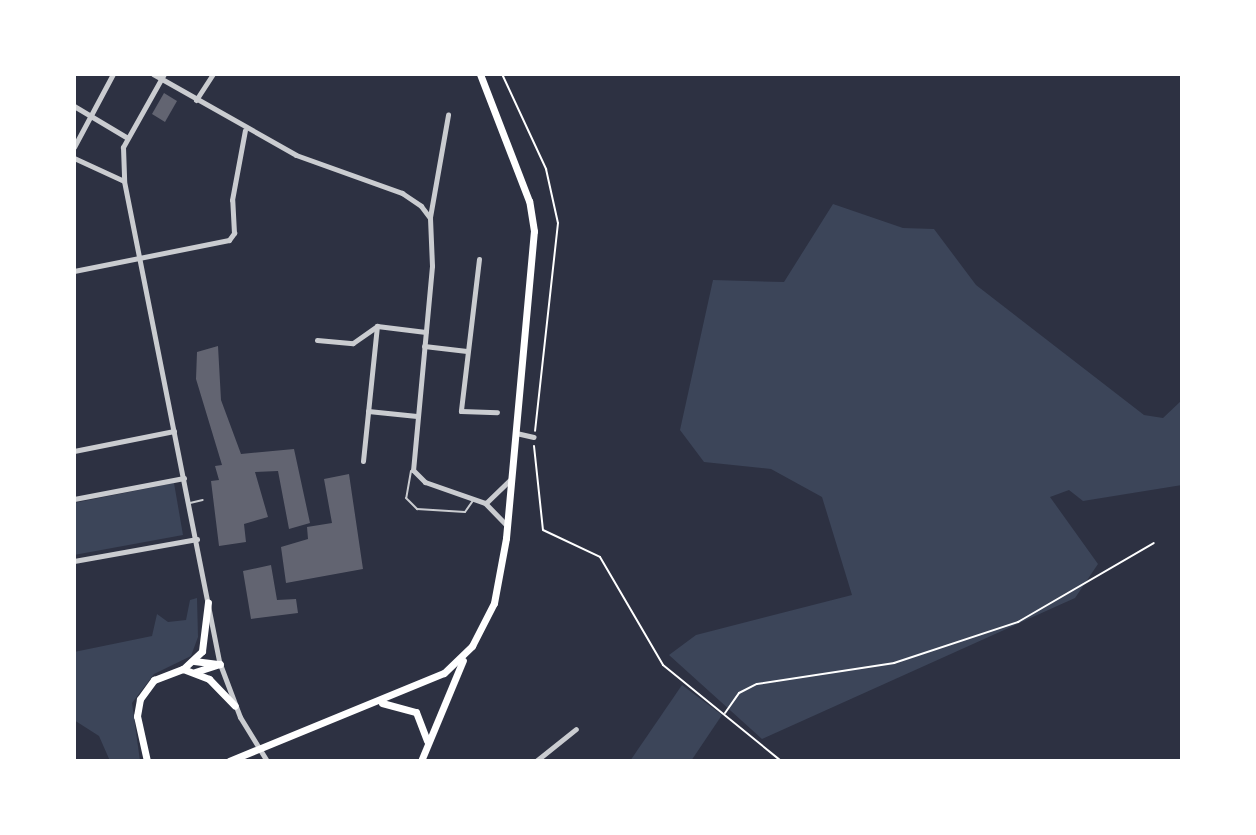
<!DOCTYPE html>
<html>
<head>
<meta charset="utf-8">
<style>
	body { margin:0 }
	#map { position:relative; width:1256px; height:835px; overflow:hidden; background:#2d3142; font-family:"Sofia Sans Condensed",sans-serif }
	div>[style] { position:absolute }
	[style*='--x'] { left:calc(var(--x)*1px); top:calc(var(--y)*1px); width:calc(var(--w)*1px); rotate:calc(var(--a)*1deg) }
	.green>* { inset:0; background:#3c4559 }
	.building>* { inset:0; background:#626471 }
	.path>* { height:2px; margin:-1px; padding:0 1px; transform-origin:1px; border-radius:1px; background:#fff }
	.service>* { height:2px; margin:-1px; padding:0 1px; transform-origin:1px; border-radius:1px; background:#caccd0 }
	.minor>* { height:5px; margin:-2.5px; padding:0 2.5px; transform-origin:2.5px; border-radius:2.5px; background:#caccd0 }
	.secondary>* { height:7px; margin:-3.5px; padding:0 3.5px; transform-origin:3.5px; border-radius:3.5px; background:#fff }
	span { translate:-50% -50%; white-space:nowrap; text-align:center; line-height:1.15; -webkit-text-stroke:6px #fff; paint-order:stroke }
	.frame { position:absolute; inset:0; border:76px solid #fff; pointer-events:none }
</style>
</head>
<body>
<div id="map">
	<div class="green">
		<div style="clip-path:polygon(833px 204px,903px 228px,934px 229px,976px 285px,1144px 415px,1163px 418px,1182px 400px,1182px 485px,1083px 501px,1069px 490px,1050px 497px,1098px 564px,1075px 598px,762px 739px,669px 655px,696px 635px,852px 595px,822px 497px,771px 469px,704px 462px,680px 430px,713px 280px,784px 282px)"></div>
		<div style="clip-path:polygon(174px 483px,183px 535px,74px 555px,74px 503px)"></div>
		<div style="clip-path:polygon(197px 598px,198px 637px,191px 656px,154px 674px,132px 703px,140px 761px,110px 761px,99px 736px,74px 720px,74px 652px,152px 636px,157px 614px,168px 622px,186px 620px,190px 600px)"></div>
		<div style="clip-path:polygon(682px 685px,722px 715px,691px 761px,630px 761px)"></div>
	</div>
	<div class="building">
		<div style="clip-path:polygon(164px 93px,177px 101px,165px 122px,152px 114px)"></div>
		<div style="clip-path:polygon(218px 346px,221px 400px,241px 454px,294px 449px,310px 523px,289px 529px,278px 471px,255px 472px,268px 517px,244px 524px,246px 542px,219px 546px,211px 481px,219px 480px,215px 466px,222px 465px,196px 379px,197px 352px)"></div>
		<div style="clip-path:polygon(349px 474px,363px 569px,286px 583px,281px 547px,308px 539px,307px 527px,332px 523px,324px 479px)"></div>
		<div style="clip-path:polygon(271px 565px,277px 600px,296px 599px,298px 613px,251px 619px,243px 571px)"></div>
	</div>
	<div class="path">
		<div style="--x:502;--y:74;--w:105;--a:65.1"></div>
		<div style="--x:546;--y:169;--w:55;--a:77.5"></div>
		<div style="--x:558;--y:223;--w:209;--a:96.3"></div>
		<div style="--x:534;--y:446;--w:84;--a:83.9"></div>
		<div style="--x:543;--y:530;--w:63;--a:25.3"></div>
		<div style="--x:600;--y:557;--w:125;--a:59.7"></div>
		<div style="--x:663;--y:665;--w:152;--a:39.1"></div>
		<div style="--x:725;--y:713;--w:24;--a:-55"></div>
		<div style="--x:739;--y:693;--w:20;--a:-27"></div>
		<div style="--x:757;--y:684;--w:139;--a:-8.7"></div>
		<div style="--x:894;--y:663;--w:131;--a:-18.3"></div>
		<div style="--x:1018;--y:622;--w:157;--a:-30.2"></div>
	</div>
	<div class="service">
		<div style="--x:411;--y:471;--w:27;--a:100"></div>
		<div style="--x:406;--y:498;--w:16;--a:45"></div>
		<div style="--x:417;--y:509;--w:48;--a:3.6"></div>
		<div style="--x:465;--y:512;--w:16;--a:-55"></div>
		<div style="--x:190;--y:503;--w:13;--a:-13"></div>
	</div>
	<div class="minor">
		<div style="--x:153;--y:74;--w:164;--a:29.5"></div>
		<div style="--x:296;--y:155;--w:113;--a:19.7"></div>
		<div style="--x:402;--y:193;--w:23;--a:34"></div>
		<div style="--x:421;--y:206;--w:15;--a:53"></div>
		<div style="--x:430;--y:218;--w:48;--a:87.6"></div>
		<div style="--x:432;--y:266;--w:205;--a:95.3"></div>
		<div style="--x:413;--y:470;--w:17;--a:45"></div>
		<div style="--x:425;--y:482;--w:64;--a:19.3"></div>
		<div style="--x:485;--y:503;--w:30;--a:46"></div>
		<div style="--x:164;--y:74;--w:84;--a:119.3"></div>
		<div style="--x:123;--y:147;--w:34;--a:88"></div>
		<div style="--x:124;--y:181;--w:492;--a:78.8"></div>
		<div style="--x:220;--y:664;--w:57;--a:69.3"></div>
		<div style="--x:240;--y:717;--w:52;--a:58.5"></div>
		<div style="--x:196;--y:100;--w:31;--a:-57"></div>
		<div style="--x:74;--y:106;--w:61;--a:30.8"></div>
		<div style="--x:74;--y:147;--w:83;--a:-61.9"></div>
		<div style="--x:74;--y:158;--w:55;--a:24.7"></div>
		<div style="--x:430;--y:217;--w:104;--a:-80"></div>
		<div style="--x:479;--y:259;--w:153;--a:96.8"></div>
		<div style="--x:461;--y:411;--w:36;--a:2"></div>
		<div style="--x:74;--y:271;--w:158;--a:-11.3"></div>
		<div style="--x:229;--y:240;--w:9;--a:-54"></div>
		<div style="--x:234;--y:233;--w:33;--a:-93"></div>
		<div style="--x:232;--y:200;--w:71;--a:-79.5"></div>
		<div style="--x:317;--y:340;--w:36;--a:5"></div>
		<div style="--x:353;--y:343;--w:29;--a:-35"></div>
		<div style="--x:377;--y:326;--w:49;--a:7"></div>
		<div style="--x:424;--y:346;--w:43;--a:6.6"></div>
		<div style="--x:368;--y:411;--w:49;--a:5.8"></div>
		<div style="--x:516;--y:433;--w:18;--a:13"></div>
		<div style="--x:74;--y:451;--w:102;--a:-11.3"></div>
		<div style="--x:363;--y:461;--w:136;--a:-84.1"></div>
		<div style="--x:74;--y:499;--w:112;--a:-10.8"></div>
		<div style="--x:486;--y:503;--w:33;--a:-44"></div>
		<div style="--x:74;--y:561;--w:125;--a:-10.1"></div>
		<div style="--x:536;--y:761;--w:51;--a:-38.7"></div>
	</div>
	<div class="secondary">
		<div style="--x:194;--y:661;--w:26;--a:7"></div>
		<div style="--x:183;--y:669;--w:28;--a:21"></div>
		<div style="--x:209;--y:679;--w:37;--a:46"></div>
		<div style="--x:195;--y:672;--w:26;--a:-18"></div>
		<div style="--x:382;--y:703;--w:35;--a:15"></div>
		<div style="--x:416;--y:712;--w:31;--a:69"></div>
		<div style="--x:147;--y:761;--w:46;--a:-102.5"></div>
		<div style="--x:137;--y:716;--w:17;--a:-80"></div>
		<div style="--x:140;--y:699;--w:24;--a:-54"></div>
		<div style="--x:154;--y:680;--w:31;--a:-21"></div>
		<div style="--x:183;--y:669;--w:26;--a:-43"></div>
		<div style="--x:202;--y:651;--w:49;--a:-83"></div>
		<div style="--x:229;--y:761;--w:232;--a:-22.3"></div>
		<div style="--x:444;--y:673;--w:39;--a:-44"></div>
		<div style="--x:472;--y:646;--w:48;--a:-62.9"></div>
		<div style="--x:494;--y:603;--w:66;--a:-79.5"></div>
		<div style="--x:506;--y:538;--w:308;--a:-84.8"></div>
		<div style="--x:534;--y:231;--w:30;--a:-99"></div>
		<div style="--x:529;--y:201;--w:136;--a:-111.1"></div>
		<div style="--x:421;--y:761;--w:109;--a:-67.4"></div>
	</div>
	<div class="frame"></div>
</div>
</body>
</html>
